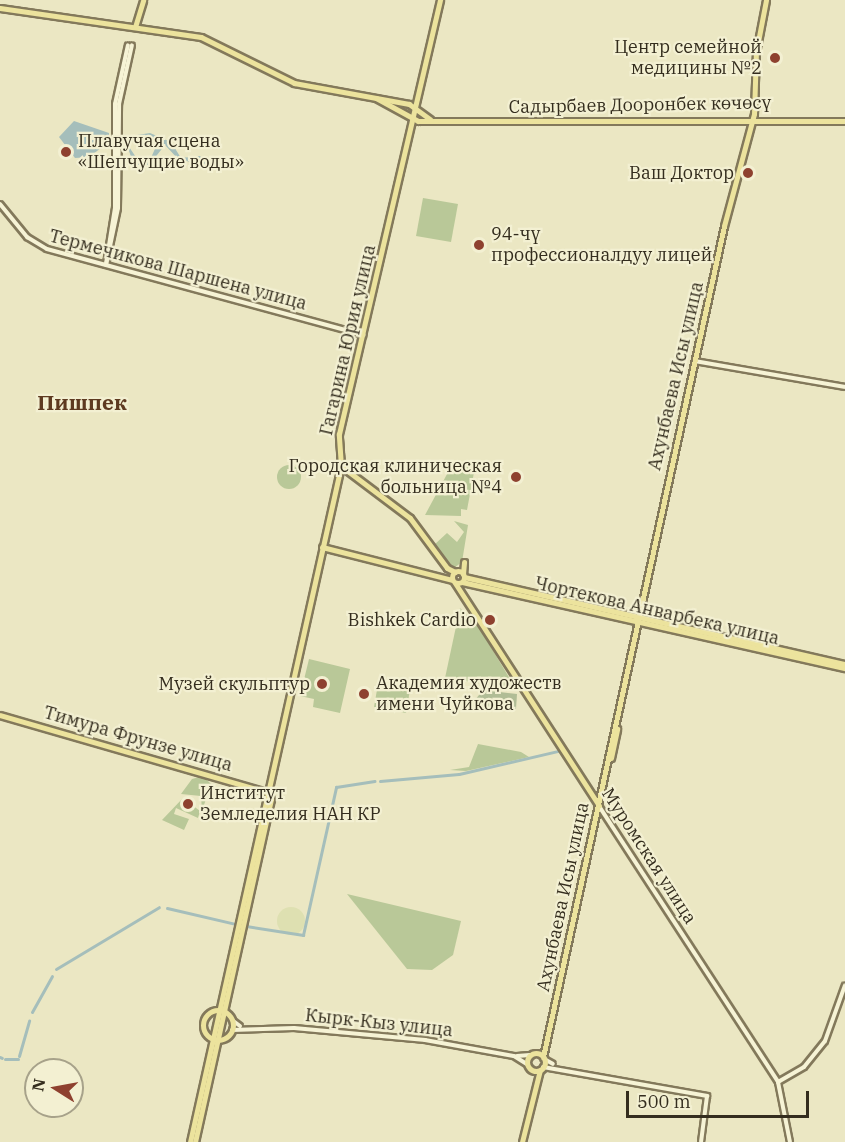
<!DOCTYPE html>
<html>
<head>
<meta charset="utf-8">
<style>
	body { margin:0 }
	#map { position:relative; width:845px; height:1142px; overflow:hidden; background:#ebe7c3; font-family:"IBM Plex Serif",serif }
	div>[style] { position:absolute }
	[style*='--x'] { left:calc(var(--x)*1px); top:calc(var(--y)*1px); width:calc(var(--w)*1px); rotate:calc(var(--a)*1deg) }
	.farmland>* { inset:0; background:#dee0b1 }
	.round { border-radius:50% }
	.green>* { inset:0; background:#b9c898 }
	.cemetery>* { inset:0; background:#b1bd96 }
	.water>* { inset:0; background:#a5bebb }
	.canal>* { height:3px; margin:-1.5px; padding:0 1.5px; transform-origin:1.5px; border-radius:1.5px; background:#a5bebb }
	.roads { filter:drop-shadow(2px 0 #83795b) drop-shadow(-2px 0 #83795b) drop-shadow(0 2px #83795b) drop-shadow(0 -2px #83795b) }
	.minor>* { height:4px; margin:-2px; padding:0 2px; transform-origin:2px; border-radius:2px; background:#f6f3d5 }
	.major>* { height:5px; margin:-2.5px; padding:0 2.5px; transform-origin:2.5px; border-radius:2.5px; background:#ece39d }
	.major>.ring { margin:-2.5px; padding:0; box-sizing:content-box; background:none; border:5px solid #ece39d; border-radius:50% }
	.dots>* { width:16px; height:16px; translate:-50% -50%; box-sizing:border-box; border:3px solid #f3f0d2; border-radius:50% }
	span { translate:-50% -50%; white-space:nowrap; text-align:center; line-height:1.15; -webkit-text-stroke:4.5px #f3f0d2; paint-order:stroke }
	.poi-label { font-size:18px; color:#342d1e }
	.right { translate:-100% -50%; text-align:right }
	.left { translate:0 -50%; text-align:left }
	.street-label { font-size:18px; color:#342d1e }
	.quarter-label { font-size:21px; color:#5e3a20; font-weight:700 }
	.north { position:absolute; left:24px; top:1058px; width:60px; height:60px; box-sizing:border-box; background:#f3f0d2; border:2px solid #a7a28a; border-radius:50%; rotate:281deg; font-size:16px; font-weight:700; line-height:24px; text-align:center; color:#342d1e }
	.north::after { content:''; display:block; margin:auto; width:21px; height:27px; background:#8e412f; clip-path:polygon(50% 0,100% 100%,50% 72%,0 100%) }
	.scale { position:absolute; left:626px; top:1091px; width:183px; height:27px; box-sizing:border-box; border:3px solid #342d1e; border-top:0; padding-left:8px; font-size:18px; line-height:21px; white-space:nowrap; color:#342d1e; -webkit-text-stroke:4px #f3f0d2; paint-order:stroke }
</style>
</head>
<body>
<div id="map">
	<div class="farmland">
		<div class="round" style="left:277px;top:907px;width:28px;height:28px"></div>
	</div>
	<div class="green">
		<div style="clip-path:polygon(423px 198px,458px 204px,451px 242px,416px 236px)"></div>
		<div style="clip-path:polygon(453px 463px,475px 467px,467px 510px,461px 509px,461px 516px,425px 515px)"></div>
		<div class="round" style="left:277px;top:465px;width:24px;height:24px"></div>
		<div style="clip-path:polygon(454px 521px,468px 525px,462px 562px,454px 568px,434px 545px,447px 533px,457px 542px,464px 532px)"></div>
		<div style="clip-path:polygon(460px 608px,480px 629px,516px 689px,445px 678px)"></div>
		<div style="clip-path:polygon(309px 659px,350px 669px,340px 713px,313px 707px,314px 699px,300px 696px)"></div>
		<div style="clip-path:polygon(378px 684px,410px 690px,406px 713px,374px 707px)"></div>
		<div style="clip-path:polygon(478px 744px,521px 752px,529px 757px,466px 771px,450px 770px,469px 767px)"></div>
		<div style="clip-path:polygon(203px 776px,211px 784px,202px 811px,201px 796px,181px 794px,192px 779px)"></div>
		<div style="clip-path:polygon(183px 798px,200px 811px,198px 818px,176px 808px,174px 814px,189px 819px,184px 830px,162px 820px)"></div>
		<div style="clip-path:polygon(347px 894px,461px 921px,453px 955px,432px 970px,407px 969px)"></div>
	</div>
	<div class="cemetery">
		<div style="clip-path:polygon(483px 690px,517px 694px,516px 709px,480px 706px,475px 700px)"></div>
	</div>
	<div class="water">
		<div style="clip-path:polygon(74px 121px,109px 133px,109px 142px,89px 157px,75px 158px,59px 137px)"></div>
		<div style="clip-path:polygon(evenodd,150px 133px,171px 142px,181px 158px,200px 156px,206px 164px,179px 160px,165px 145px,149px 165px,134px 165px,124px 137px,150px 133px,146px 135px,158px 142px,150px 160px,140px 163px,127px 144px,146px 135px)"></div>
	</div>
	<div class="canal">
		<div style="--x:380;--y:781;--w:79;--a:-5.1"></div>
		<div style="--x:459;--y:774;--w:102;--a:-13.1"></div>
		<div style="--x:167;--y:908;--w:71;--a:13.1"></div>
		<div style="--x:246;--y:926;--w:58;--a:9"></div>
		<div style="--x:303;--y:935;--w:152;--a:-77.4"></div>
		<div style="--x:336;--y:787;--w:39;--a:-9"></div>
		<div style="--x:56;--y:969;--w:120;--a:-31"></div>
		<div style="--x:32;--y:1012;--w:41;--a:-60.9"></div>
		<div style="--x:19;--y:1056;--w:37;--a:-74"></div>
		<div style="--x:0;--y:1057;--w:2;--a:27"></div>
		<div style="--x:5;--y:1059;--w:13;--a:0"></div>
	</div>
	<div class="roads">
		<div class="minor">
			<div style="--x:0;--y:204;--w:43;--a:50.7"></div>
			<div style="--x:27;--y:237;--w:23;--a:31"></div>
			<div style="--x:47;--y:249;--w:328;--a:15.2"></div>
			<div style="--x:106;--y:264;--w:57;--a:-80.9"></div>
			<div style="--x:115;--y:208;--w:104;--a:-90"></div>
			<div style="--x:115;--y:104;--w:60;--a:-77.6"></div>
			<div style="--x:106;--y:265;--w:58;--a:-78.1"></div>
			<div style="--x:118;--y:208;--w:104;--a:-89.4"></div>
			<div style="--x:119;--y:104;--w:60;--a:-77.6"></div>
			<div style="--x:695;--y:361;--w:152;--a:9.8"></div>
			<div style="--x:599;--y:806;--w:329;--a:57"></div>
			<div style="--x:778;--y:1082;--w:61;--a:78.7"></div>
			<div style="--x:232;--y:1020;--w:10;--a:37"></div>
			<div style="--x:232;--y:1030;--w:62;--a:-1.8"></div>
			<div style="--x:294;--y:1028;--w:132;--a:5.2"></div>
			<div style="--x:425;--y:1040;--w:90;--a:10.2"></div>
			<div style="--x:514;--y:1056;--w:15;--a:32"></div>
			<div style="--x:517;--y:1056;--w:13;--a:-4"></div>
			<div style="--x:544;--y:1059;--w:10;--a:29"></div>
			<div style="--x:543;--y:1067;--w:167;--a:10"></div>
			<div style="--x:707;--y:1096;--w:46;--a:97.4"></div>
			<div style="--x:778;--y:1082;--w:30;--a:-30"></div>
			<div style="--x:804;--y:1067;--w:33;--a:-51"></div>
			<div style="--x:825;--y:1041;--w:59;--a:-70.3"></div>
		</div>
		<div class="major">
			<div style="--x:0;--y:8;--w:203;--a:8.2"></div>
			<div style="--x:201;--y:37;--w:104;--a:26.3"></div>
			<div style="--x:294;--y:83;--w:117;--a:10.3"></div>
			<div style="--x:409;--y:104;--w:26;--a:36"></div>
			<div style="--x:135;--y:27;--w:28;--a:-73"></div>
			<div style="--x:376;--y:98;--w:48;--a:28.7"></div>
			<div style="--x:418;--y:121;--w:427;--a:0"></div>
			<div style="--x:341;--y:466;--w:86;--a:37"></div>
			<div style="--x:410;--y:518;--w:62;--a:53.5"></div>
			<div style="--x:447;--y:568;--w:9;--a:27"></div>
			<div style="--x:322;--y:547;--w:134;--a:14.2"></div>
			<div class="ring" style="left:452px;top:571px;width:7px;height:7px"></div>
			<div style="--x:463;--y:574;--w:12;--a:-85"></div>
			<div style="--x:464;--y:577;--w:391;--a:12.9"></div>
			<div style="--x:462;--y:582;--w:393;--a:12.7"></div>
			<div style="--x:455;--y:583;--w:265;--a:57.1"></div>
			<div style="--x:0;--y:715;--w:278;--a:16.1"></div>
			<div style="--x:611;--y:758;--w:30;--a:-78"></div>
			<div class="ring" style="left:203px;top:1010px;width:25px;height:25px"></div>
			<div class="ring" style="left:527px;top:1053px;width:13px;height:13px"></div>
			<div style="--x:543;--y:1057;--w:850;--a:-77.71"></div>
			<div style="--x:724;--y:226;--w:116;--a:-75"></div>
			<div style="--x:754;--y:114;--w:62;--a:-88.2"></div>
			<div style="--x:756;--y:52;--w:53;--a:-79.1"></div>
			<div style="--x:190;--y:1142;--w:693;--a:-77.41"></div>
			<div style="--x:341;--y:466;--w:32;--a:-94"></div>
			<div style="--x:339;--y:434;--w:446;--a:-76.9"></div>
			<div style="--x:195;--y:1142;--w:351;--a:-77.5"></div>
			<div style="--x:271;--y:799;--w:8;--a:-120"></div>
			<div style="--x:522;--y:1142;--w:74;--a:-76"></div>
		</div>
	</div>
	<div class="dots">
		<div style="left:775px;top:58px;background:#8e412f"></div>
		<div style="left:66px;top:152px;background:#8e412f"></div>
		<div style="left:748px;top:173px;background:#8e412f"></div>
		<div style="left:479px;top:245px;background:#8e412f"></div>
		<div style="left:516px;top:477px;background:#8e412f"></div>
		<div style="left:490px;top:620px;background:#8e412f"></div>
		<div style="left:322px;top:684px;background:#8e412f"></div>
		<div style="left:364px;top:694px;background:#8e412f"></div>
		<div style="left:188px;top:804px;background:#8e412f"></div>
	</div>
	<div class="poi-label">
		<span class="right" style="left:762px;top:58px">Центр семейной<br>медицины №2</span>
		<span class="left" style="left:78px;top:152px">Плавучая сцена<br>«Шепчущие воды»</span>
		<span class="right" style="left:734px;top:173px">Ваш Доктор</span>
		<span class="left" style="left:491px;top:245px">94-чү<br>профессионалдуу лицей</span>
		<span class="right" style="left:502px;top:477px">Городская клиническая<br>больница №4</span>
		<span class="right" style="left:476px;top:620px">Bishkek Cardio</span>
		<span class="right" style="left:310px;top:684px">Музей скульптур</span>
		<span class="left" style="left:376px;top:694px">Академия художеств<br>имени Чуйкова</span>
		<span class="left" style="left:200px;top:804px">Институт<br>Земледелия НАН КР</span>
	</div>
	<div class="street-label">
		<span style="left:640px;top:105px;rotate:-1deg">Садырбаев Дооронбек көчөсү</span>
		<span style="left:178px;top:270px;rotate:15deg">Термечикова Шаршена улица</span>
		<span style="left:348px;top:340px;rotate:-77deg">Гагарина Юрия улица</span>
		<span style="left:676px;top:376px;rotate:-77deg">Ахунбаева Исы улица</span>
		<span style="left:657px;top:611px;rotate:13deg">Чортекова Анварбека улица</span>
		<span style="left:138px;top:739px;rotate:16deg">Тимура Фрунзе улица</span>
		<span style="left:649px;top:856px;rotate:57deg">Муромская улица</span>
		<span style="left:563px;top:897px;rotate:-78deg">Ахунбаева Исы улица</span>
		<span style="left:379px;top:1023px;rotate:6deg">Кырк-Кыз улица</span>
	</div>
	<div class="quarter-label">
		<span style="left:82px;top:402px">Пишпек</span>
	</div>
	<div class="north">N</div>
	<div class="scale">500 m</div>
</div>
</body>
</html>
